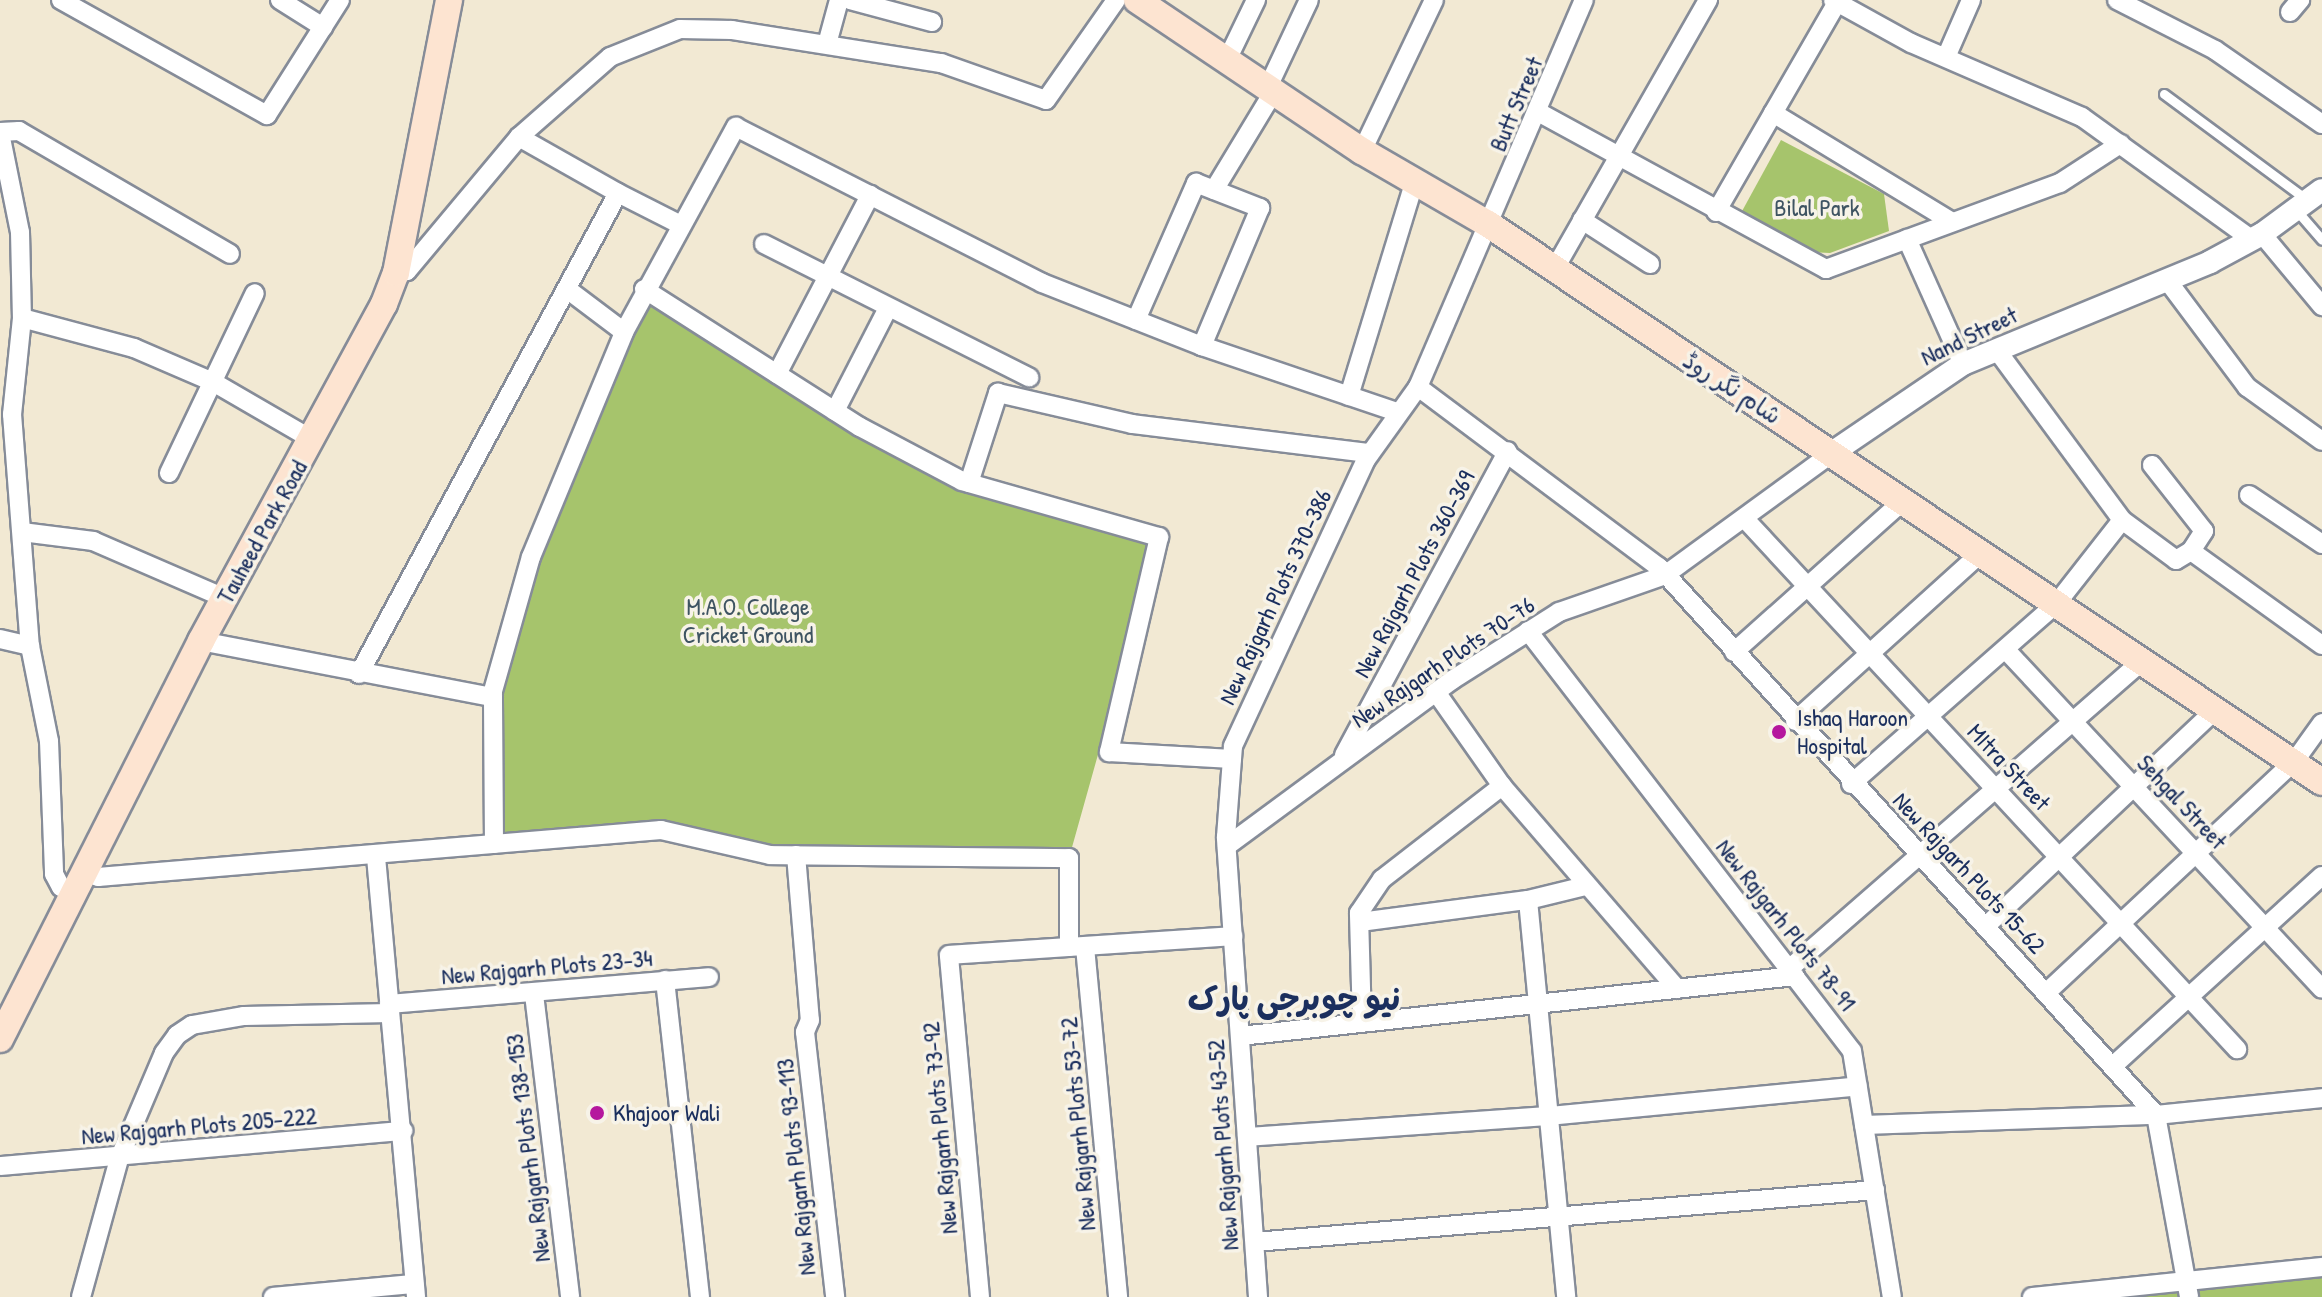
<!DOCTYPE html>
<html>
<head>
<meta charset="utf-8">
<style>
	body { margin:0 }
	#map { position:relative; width:2322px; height:1297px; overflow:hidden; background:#f2e9d3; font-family:"Patrick Hand","Playpen Sans Arabic",sans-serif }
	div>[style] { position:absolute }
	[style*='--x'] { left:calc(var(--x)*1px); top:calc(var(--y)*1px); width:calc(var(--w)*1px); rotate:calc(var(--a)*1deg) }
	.green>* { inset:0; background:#a6c46c }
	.roads { filter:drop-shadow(2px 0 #868c98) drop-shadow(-2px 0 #868c98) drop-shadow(0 2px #868c98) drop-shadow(0 -2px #868c98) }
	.service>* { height:9px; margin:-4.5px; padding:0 4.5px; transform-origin:4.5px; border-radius:4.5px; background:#fff }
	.minor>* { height:18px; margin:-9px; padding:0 9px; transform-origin:9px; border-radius:9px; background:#fff }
	.tertiary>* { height:22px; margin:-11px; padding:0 11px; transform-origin:11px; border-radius:11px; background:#fff }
	.secondary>* { height:26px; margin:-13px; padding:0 13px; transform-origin:13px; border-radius:13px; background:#fde4d1 }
	.dots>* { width:22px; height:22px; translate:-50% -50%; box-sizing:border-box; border:4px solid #f7f3e8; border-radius:50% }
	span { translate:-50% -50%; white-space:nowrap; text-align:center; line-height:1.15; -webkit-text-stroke:7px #f7f3e8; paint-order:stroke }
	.street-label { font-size:24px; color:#1b2f5e }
	.park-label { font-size:24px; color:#3e5462 }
	.poi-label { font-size:24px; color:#1b2f5e }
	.left { translate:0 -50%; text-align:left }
	.district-label { font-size:32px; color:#1b2f5e; font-weight:700 }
</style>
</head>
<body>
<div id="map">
	<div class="green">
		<div style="clip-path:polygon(1781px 140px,1884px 194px,1889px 231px,1830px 253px,1809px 252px,1741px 213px)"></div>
		<div style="clip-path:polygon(644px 289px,969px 483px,1159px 537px,1069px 858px,770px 855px,661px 830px,494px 844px,493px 697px,531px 557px)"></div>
		<div style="clip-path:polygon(2322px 1266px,2322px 1297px,2020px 1297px)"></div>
	</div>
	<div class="roads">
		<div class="service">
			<div style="--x:2164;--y:94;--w:177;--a:36.5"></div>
			<div style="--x:2297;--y:211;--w:38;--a:49"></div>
		</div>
		<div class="minor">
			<div style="--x:61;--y:0;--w:236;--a:29.2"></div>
			<div style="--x:267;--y:115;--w:136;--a:-57.6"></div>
			<div style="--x:280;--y:0;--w:51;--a:32.1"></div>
			<div style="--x:850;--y:0;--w:85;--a:15"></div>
			<div style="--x:1833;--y:0;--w:89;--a:28.9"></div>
			<div style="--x:1911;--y:43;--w:186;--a:23.4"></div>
			<div style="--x:2082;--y:117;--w:208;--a:35.8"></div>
			<div style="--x:2117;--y:0;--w:110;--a:27"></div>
			<div style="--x:2215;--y:50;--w:130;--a:34.7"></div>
			<div style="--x:2290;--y:12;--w:16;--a:-50"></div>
			<div style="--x:827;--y:44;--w:46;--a:-74.7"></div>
			<div style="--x:1947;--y:55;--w:60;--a:-66.4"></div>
			<div style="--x:1227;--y:60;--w:67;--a:-64.2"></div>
			<div style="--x:1268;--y:87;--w:96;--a:-64.8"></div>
			<div style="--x:1540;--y:113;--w:326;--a:28.6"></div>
			<div style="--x:1826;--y:269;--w:249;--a:-20.2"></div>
			<div style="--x:2060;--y:183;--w:72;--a:-33"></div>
			<div style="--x:1773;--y:113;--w:210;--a:31.3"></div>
			<div style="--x:0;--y:132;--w:19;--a:-3"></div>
			<div style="--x:19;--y:131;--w:244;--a:30.2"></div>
			<div style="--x:0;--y:133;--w:101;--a:78.6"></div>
			<div style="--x:20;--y:232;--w:86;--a:88.7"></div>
			<div style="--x:22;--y:318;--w:97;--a:95.9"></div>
			<div style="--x:12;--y:414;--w:233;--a:85.6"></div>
			<div style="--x:30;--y:646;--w:97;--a:78.7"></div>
			<div style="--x:49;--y:741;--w:133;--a:87.8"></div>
			<div style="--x:54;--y:874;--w:15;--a:62"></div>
			<div style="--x:61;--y:887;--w:13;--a:27"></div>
			<div style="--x:519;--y:137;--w:114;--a:29.5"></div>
			<div style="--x:1362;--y:151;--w:167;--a:-64.5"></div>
			<div style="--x:1214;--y:190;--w:116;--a:-58.8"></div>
			<div style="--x:1716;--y:212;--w:242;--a:-60"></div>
			<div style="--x:1582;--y:220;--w:81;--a:32.9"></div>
			<div style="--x:2262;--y:234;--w:94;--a:50.2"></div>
			<div style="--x:1907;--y:239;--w:137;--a:65.9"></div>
			<div style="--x:764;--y:244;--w:297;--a:26.7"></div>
			<div style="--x:1554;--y:270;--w:311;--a:-60.3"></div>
			<div style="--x:396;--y:273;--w:11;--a:-10"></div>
			<div style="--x:407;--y:271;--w:175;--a:-50.1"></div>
			<div style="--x:519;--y:137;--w:121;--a:-41.3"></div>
			<div style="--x:610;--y:57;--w:75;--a:-21.8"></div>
			<div style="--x:680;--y:29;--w:52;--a:1.1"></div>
			<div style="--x:732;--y:30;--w:212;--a:9"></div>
			<div style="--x:941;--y:63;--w:111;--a:19.4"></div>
			<div style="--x:1046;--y:100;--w:122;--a:-55"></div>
			<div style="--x:2167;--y:280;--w:134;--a:53.2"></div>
			<div style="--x:2247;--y:387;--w:92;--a:35.8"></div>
			<div style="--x:567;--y:289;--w:71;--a:37"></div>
			<div style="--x:644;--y:289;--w:256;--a:32.6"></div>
			<div style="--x:860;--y:427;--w:115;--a:27.9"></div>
			<div style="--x:962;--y:481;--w:205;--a:15.9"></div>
			<div style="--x:1159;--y:537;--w:221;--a:103.1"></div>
			<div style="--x:1109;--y:752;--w:123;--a:3.3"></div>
			<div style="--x:22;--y:318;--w:116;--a:15"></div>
			<div style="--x:134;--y:348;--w:86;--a:23.3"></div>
			<div style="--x:213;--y:382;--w:116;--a:30.1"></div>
			<div style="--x:1136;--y:320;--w:150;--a:-66.3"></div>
			<div style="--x:1196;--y:183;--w:69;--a:21.3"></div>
			<div style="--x:1260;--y:208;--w:150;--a:112.8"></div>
			<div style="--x:1996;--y:349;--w:212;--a:53.6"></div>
			<div style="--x:2122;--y:520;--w:67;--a:36.5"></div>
			<div style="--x:2176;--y:560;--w:17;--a:-31"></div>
			<div style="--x:777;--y:374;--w:202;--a:-62.5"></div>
			<div style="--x:1418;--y:387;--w:301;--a:36.8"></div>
			<div style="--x:1659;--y:567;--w:740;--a:47.79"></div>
			<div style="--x:2156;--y:1115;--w:185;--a:79.7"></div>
			<div style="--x:1349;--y:396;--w:223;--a:-73"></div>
			<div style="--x:835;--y:411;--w:116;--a:-62.8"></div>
			<div style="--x:2152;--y:465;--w:84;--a:51.8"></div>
			<div style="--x:2204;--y:531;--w:24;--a:123"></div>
			<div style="--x:2191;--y:551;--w:161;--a:35.7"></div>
			<div style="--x:169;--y:473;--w:199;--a:-64.5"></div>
			<div style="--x:969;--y:483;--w:95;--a:-72.1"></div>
			<div style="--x:998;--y:393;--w:138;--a:13"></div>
			<div style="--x:1132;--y:424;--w:239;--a:7"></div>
			<div style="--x:2249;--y:495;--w:88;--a:33.9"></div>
			<div style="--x:1744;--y:518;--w:725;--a:47.13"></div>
			<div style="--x:22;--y:532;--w:72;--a:7.2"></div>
			<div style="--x:93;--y:541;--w:144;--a:23.4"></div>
			<div style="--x:1528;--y:631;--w:530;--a:52.35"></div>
			<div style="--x:1852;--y:1051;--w:249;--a:80.8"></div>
			<div style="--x:0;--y:639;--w:31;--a:13"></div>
			<div style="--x:201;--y:641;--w:297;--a:10.9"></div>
			<div style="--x:2006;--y:650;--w:463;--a:47"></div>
			<div style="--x:1734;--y:652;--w:227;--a:-41.8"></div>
			<div style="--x:359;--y:674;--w:546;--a:-61.7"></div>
			<div style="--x:618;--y:193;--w:71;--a:26.9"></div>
			<div style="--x:1436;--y:692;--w:115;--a:54.9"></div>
			<div style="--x:1502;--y:786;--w:268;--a:49.2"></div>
			<div style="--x:1795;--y:721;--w:251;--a:-42.1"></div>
			<div style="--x:1344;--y:755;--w:345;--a:-61.7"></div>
			<div style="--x:1851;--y:784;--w:274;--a:-41.3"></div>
			<div style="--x:2057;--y:603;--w:105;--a:-51.9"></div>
			<div style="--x:494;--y:844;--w:153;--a:-90.4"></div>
			<div style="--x:493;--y:691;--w:139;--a:-74.2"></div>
			<div style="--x:531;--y:557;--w:243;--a:-67.5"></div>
			<div style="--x:624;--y:332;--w:234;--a:-61.4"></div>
			<div style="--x:736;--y:127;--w:343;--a:27"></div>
			<div style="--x:1042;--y:283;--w:172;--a:21.5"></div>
			<div style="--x:1202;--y:346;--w:206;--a:18.7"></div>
			<div style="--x:1227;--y:846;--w:280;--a:-36.4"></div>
			<div style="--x:1452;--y:680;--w:127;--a:-32.4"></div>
			<div style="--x:1559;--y:612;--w:112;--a:-19.2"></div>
			<div style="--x:1665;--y:575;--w:207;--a:-36.1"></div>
			<div style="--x:796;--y:855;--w:166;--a:85.2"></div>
			<div style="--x:810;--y:1020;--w:13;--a:113"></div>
			<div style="--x:805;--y:1032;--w:267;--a:83.5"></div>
			<div style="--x:376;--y:857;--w:442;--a:84.8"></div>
			<div style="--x:83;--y:872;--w:16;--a:18"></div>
			<div style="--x:98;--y:877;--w:565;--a:-4.77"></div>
			<div style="--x:661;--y:830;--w:112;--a:12.9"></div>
			<div style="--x:770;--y:855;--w:299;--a:0.6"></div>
			<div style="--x:1069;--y:858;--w:89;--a:90"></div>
			<div style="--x:1528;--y:900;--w:399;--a:84.5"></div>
			<div style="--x:1360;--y:922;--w:169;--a:-7.5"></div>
			<div style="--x:1528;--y:900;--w:59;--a:-13.8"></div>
			<div style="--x:1986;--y:926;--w:316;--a:-43.3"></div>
			<div style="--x:1085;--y:947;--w:352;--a:84.6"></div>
			<div style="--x:1789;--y:969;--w:468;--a:-41.1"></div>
			<div style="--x:665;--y:980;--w:319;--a:83.7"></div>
			<div style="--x:2047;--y:992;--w:338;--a:-43"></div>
			<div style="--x:2294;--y:762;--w:48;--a:-54.3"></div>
			<div style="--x:534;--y:994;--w:305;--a:83.2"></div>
			<div style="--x:389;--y:1004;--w:321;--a:-4.8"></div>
			<div style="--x:1362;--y:1023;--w:110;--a:-91.6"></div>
			<div style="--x:1359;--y:913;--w:41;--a:-55.9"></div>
			<div style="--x:1382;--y:879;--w:152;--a:-37.8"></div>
			<div style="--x:1240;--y:1036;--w:558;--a:-6.17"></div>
			<div style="--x:2114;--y:1065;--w:281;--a:-42.3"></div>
			<div style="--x:1864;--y:1125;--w:292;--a:-2"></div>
			<div style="--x:2156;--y:1115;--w:167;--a:-5.8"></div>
			<div style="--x:1247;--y:1137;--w:303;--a:-4"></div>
			<div style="--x:1549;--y:1116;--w:310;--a:-5.5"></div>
			<div style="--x:0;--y:1166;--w:405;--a:-5"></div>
			<div style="--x:1255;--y:1242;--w:622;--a:-4.79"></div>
			<div style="--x:81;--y:1297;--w:143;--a:-74.6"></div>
			<div style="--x:119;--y:1159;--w:115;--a:-67"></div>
			<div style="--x:164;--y:1053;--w:22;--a:-54"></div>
			<div style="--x:177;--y:1035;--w:18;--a:-34"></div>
			<div style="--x:192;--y:1025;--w:53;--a:-9.8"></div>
			<div style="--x:244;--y:1016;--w:146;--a:-1.2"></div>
			<div style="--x:273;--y:1297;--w:142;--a:-5.3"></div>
			<div style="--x:980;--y:1297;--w:343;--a:-95.2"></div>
			<div style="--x:949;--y:955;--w:285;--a:-3.8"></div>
			<div style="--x:1258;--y:1297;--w:461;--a:-94"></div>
			<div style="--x:1226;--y:837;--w:91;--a:-85.6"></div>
			<div style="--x:1233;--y:746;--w:314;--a:-65.1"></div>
			<div style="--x:1365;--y:461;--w:91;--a:-54.4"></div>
			<div style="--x:1418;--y:387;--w:421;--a:-66.8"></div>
			<div style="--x:2032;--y:1297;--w:292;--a:-5.9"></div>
		</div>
		<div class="tertiary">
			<div style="--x:1832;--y:453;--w:158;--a:-34.2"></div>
			<div style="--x:1963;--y:364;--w:267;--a:-22.4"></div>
			<div style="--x:2210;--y:262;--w:59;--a:-28.3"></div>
			<div style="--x:2262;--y:234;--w:74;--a:-36.3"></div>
		</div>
		<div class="secondary">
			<div style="--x:1137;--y:0;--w:271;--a:33.9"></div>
			<div style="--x:1362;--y:151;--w:146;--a:30.1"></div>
			<div style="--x:1488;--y:224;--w:1003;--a:33.79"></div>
			<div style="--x:0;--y:1039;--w:446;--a:-63.2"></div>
			<div style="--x:201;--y:641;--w:383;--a:-61.5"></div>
			<div style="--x:384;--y:304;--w:33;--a:-69"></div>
			<div style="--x:396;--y:273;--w:278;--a:-79"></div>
		</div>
	</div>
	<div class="dots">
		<div style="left:1779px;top:732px;background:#b5179e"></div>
		<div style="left:597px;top:1113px;background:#b5179e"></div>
	</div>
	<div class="street-label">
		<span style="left:1516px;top:104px;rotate:-67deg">Butt Street</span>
		<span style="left:1969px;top:336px;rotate:-26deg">Nand Street</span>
		<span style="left:1732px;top:388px;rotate:33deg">شام نگر روڈ</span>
		<span style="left:262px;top:532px;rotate:-61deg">Tauheed Park Road</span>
		<span style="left:1414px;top:574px;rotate:-62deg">New Rajgarh Plots 360-369</span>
		<span style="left:1275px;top:597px;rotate:-65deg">New Rajgarh Plots 370-386</span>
		<span style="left:1443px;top:662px;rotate:-34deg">New Rajgarh Plots 70-76</span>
		<span style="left:2009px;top:767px;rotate:47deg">MItra Street</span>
		<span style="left:2182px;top:802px;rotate:47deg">Sehgal Street</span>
		<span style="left:1969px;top:873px;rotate:47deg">New Rajgarh Plots 15-62</span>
		<span style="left:1786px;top:925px;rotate:52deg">New Rajgarh Plots 78-91</span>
		<span style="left:547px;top:967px;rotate:-5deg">New Rajgarh Plots 23-34</span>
		<span style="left:1078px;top:1124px;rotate:-95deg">New Rajgarh Plots 53-72</span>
		<span style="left:199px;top:1126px;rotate:-5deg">New Rajgarh Plots 205-222</span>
		<span style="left:940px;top:1128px;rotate:-95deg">New Rajgarh Plots 73-92</span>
		<span style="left:1223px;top:1145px;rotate:-94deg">New Rajgarh Plots 43-52</span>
		<span style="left:528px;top:1148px;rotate:-97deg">New Rajgarh Plots 138-153</span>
		<span style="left:796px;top:1167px;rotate:-96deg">New Rajgarh Plots 93-113</span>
	</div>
	<div class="park-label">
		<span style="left:1817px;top:208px">Bilal Park</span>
		<span style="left:748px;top:621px">M.A.O. College<br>Cricket Ground</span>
	</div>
	<div class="poi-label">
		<span class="left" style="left:1797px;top:732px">Ishaq Haroon<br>Hospital</span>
		<span class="left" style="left:613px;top:1113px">Khajoor Wali</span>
	</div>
	<div class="district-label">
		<span style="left:1294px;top:999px">نیو چوبرجی پارک</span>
	</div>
</div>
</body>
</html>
